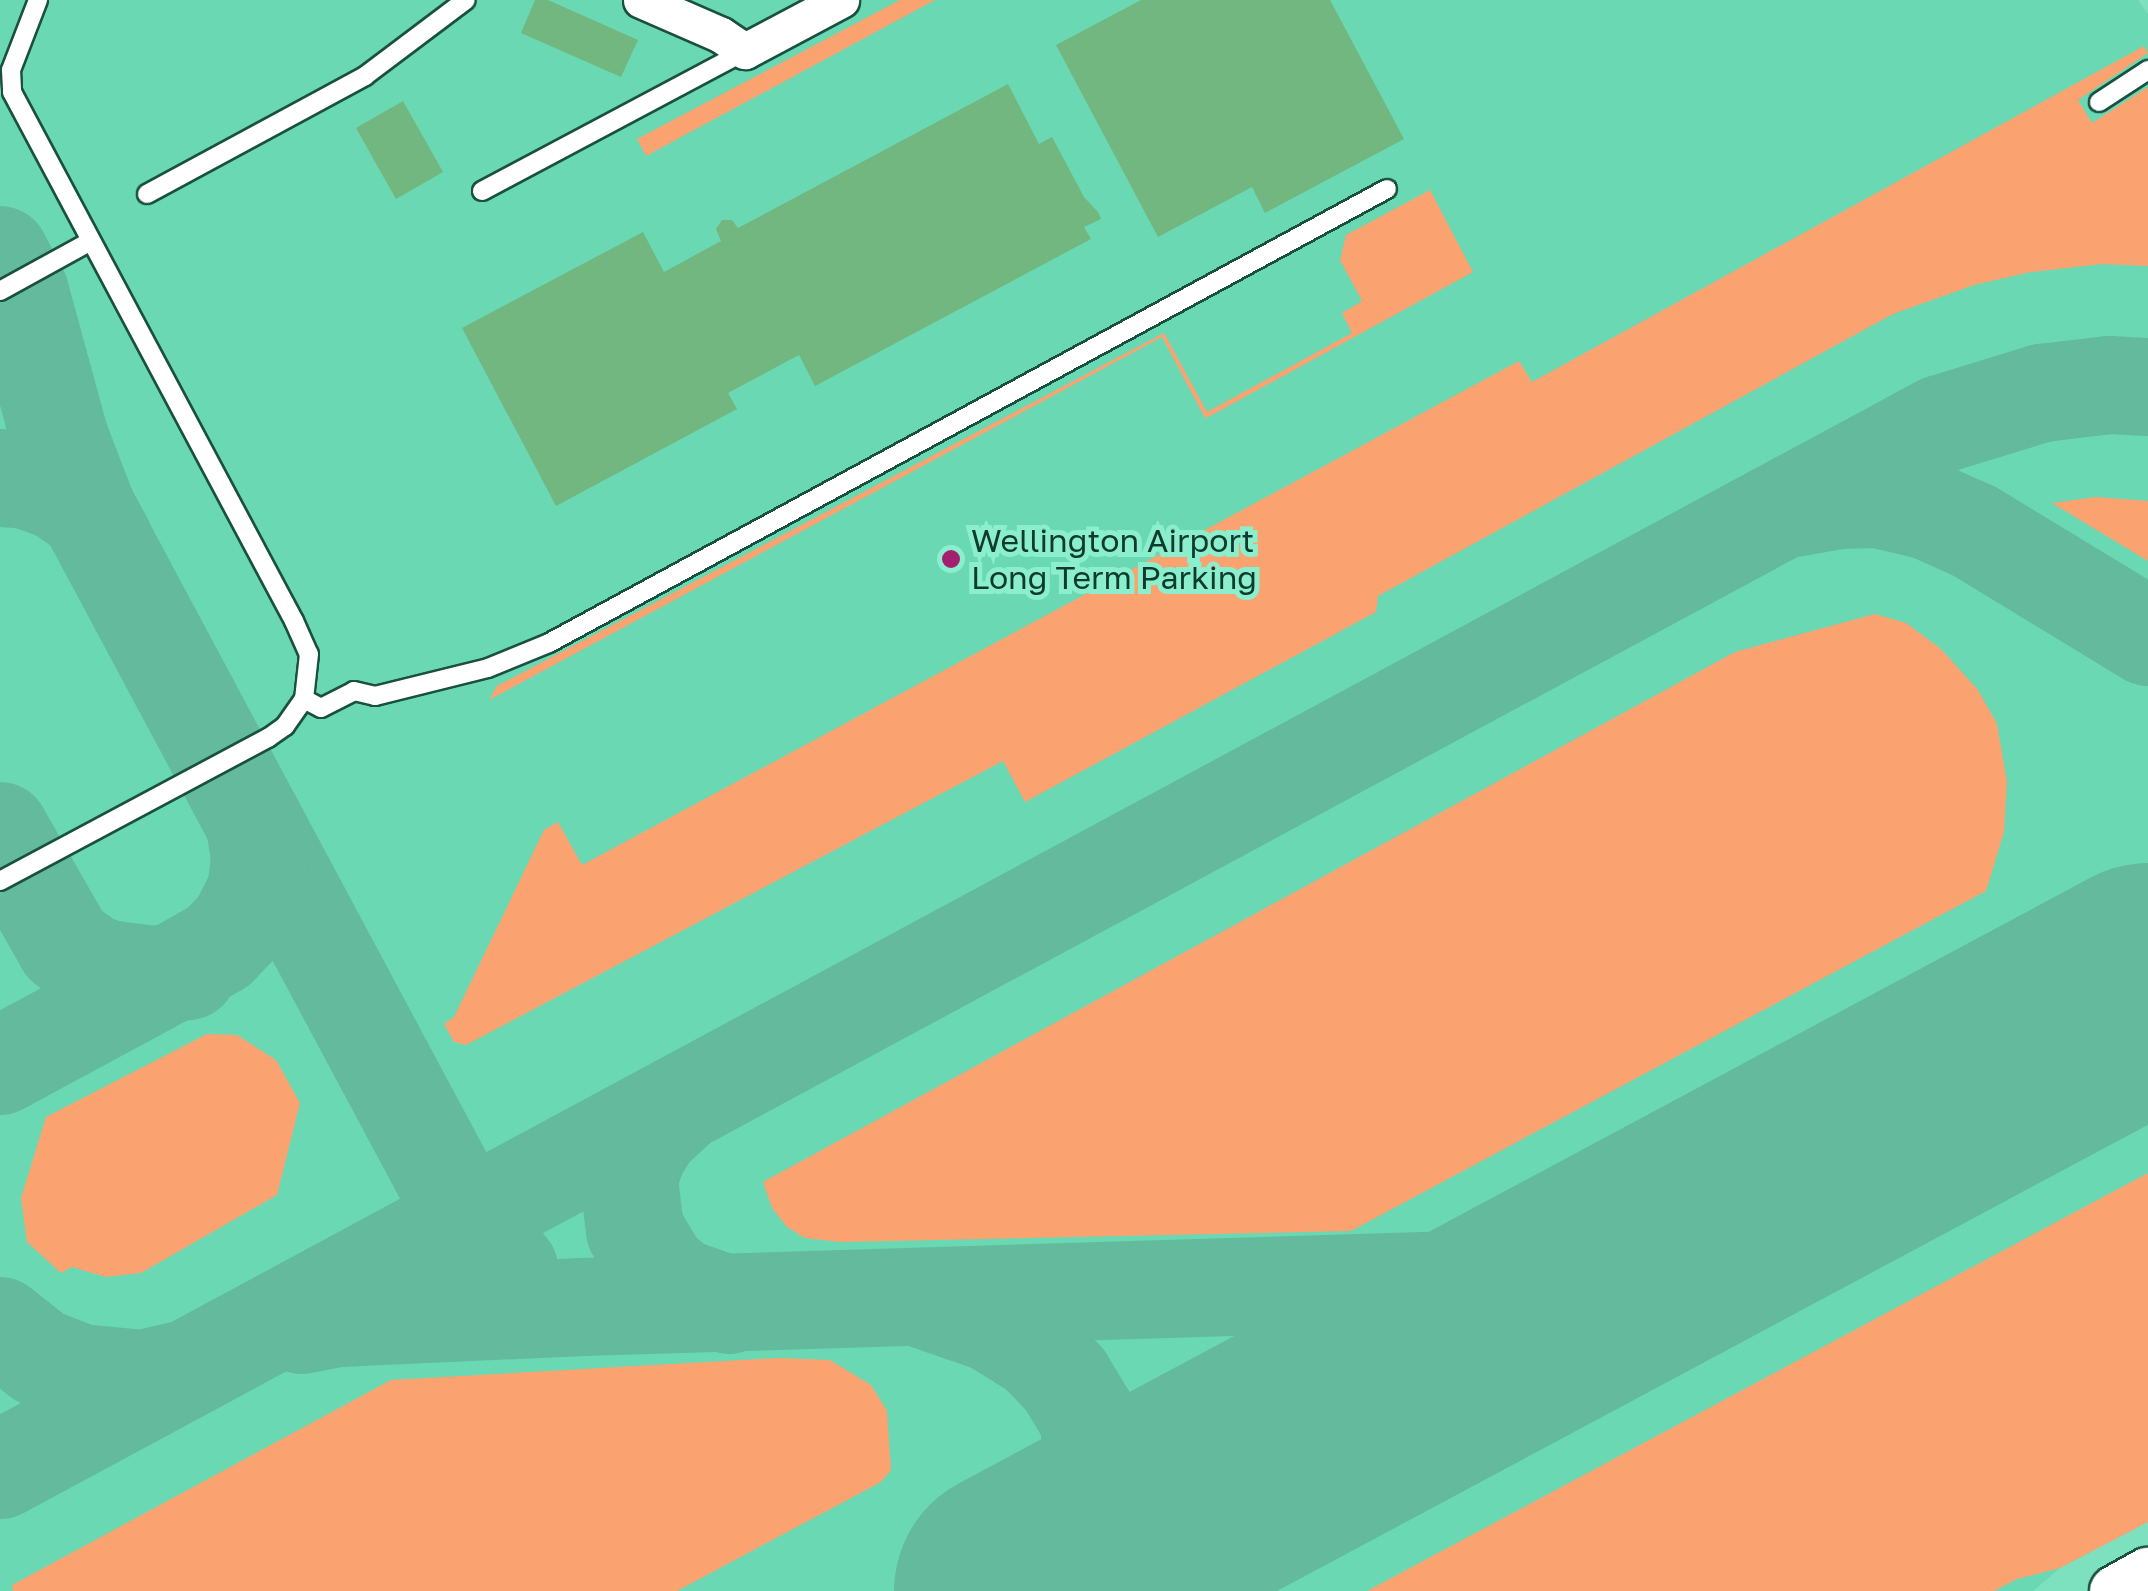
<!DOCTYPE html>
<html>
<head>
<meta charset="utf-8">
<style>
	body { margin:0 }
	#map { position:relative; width:2148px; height:1591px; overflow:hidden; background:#7de1bf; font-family:"Golos Text",sans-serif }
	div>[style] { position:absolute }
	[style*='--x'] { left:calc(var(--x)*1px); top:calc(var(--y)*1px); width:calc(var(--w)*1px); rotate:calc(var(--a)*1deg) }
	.built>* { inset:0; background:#69d8b3 }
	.green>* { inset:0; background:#fba271 }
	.taxiway>* { height:98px; margin:-49px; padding:0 49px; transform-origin:49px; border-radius:49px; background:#63ba9c }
	.runway>* { height:245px; margin:-122.5px; padding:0 122.5px; transform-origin:122.5px; border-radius:122.5px; background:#63ba9c }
	.building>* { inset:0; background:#72b780 }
	.roads { filter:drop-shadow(2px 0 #1a5040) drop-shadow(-2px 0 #1a5040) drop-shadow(0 2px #1a5040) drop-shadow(0 -2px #1a5040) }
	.service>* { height:18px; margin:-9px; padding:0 9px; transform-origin:9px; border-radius:9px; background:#fff }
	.minor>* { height:35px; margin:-17.5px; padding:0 17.5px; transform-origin:17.5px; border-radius:17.5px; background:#fff }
	.secondary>* { height:50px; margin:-25px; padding:0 25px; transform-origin:25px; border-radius:25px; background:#fff }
	.dots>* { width:28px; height:28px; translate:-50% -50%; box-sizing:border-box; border:5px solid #8beecc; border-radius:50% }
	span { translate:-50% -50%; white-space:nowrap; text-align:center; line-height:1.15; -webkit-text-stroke:10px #8beecc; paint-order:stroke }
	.poi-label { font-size:32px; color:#0f3b2e }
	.left { translate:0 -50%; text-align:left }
</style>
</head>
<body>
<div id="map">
	<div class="built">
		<div style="clip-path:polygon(0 0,2138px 0,2148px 14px,2148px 1522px,2060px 1568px,2033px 1591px,0 1591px)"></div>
	</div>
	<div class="green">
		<div style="clip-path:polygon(900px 0,935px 0,646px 156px,637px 139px)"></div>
		<div style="clip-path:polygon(2144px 46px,2148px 53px,2078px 100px,2092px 123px,2148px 87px,2148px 266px,2102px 264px,2031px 272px,1974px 285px,1893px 314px,1378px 596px,1376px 612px,1025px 802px,1003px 761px,466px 1045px,454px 1042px,444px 1024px,454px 1017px,544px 830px,558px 822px,582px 865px,1519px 361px,1532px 382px)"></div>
		<div style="clip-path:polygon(1430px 190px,1473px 272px,1210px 416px,1205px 418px,1162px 337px,489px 700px,497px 686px,1164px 333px,1207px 412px,1352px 333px,1342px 313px,1362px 301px,1340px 260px,1346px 235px)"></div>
		<div style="clip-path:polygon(2096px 497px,2148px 501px,2148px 561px,2052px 503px)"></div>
		<div style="clip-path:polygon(1875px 614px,1906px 623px,1941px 649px,1978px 690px,1997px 724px,2007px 782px,2004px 832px,1986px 891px,1351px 1231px,840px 1242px,805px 1238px,787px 1227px,772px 1208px,763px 1182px,1735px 652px)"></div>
		<div style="clip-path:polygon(207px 1034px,237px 1035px,276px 1060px,300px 1103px,277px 1195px,141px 1273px,106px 1277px,72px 1267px,61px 1273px,27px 1242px,21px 1198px,46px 1117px)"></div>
		<div style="clip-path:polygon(2148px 1173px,2148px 1522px,2060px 1568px,2017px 1579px,1994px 1591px,1367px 1591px)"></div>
		<div style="clip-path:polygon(779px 1358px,830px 1360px,871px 1385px,887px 1411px,891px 1470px,881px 1482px,677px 1591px,13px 1591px,12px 1585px,391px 1380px)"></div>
	</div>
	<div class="taxiway">
		<div style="--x:0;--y:255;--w:43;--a:62.2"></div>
		<div style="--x:20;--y:293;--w:151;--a:74.7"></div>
		<div style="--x:60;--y:439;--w:78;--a:69"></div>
		<div style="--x:88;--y:512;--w:33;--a:61"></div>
		<div style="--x:0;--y:478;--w:27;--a:4"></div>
		<div style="--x:27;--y:480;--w:33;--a:20"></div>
		<div style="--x:58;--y:491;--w:37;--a:35"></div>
		<div style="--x:88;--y:512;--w:803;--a:61.84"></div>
		<div style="--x:467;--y:1220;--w:65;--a:49.4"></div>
		<div style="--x:1794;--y:508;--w:45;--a:-10.3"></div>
		<div style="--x:1838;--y:500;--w:40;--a:-1.4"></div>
		<div style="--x:1878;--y:499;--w:52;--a:13.2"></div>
		<div style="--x:1929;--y:511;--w:49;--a:24"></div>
		<div style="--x:1974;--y:531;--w:204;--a:31.3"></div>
		<div style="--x:0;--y:831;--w:131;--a:60.3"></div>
		<div style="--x:65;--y:945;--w:29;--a:35"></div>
		<div style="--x:89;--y:962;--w:19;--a:21"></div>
		<div style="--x:107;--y:969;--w:46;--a:7.4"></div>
		<div style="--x:153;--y:975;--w:19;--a:-6"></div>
		<div style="--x:172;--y:973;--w:53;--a:-29.5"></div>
		<div style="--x:218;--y:947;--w:30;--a:-46"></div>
		<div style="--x:239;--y:925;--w:37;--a:-63"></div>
		<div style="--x:256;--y:892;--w:35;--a:-83"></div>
		<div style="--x:260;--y:857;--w:33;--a:-99"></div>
		<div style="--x:0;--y:1066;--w:196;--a:-28.4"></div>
		<div style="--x:172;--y:973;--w:16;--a:-7"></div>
		<div style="--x:678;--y:1106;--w:37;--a:137"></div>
		<div style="--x:651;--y:1131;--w:29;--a:121"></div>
		<div style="--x:636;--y:1156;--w:26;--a:106"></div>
		<div style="--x:629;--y:1181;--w:49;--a:83"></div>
		<div style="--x:635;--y:1230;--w:45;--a:59.5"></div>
		<div style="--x:658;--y:1269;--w:28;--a:41"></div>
		<div style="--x:679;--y:1287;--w:53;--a:19.8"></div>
		<div style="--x:931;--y:1302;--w:65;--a:19"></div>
		<div style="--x:992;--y:1323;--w:53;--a:31.9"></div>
		<div style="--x:1037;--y:1351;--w:40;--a:46"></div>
		<div style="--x:1065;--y:1380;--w:44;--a:58.8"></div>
		<div style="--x:1088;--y:1418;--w:63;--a:82.6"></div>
		<div style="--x:1096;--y:1480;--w:48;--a:105.8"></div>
		<div style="--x:1083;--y:1526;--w:31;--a:127"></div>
		<div style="--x:1064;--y:1551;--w:62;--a:139.6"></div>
		<div style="--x:302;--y:1325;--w:38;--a:-11"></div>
		<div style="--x:339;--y:1318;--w:244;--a:-2.6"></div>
		<div style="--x:583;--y:1307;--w:906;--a:-1.77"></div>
		<div style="--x:1489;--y:1279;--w:79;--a:-8"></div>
		<div style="--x:1567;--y:1268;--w:70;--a:-15.8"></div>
		<div style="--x:1634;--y:1249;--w:107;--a:-22.5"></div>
		<div style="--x:0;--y:1326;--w:50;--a:38.5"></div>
		<div style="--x:39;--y:1357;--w:44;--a:21.3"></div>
		<div style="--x:80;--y:1373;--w:63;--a:5.4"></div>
		<div style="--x:143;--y:1379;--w:44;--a:-13.1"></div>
		<div style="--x:0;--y:1470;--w:2205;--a:-28.32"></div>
		<div style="--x:1941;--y:424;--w:106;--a:-17.1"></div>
		<div style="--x:2042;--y:393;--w:67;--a:-6.8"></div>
		<div style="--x:2109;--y:385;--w:39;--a:3"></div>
	</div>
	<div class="runway">
		<div style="--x:1016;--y:1591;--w:1284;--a:-28.16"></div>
	</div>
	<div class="building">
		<div style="clip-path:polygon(535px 0,548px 0,638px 40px,621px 77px,521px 33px)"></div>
		<div style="clip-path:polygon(1141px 0,1330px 0,1404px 139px,1265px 213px,1252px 187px,1158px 237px,1056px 45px)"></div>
		<div style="clip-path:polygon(1008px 84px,1039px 144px,1052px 137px,1084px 197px,1098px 212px,1101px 219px,1084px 227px,1091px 239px,815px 386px,799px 355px,728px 393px,737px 409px,556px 506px,462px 328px,643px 232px,664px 272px,721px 241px,716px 229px,722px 220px,732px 220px,738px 228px)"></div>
		<div style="clip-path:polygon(403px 101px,443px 172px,396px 199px,356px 128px)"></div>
	</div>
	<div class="roads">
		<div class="service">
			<div style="--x:38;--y:0;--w:75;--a:111.1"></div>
			<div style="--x:11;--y:70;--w:22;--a:87"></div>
			<div style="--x:12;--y:92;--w:599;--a:61.94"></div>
			<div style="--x:294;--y:621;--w:36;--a:66"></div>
			<div style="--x:309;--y:654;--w:45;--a:96.3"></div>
			<div style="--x:2099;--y:102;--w:59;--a:-33.1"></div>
			<div style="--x:482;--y:191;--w:298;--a:-28"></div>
			<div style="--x:147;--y:194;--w:248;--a:-28.4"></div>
			<div style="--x:365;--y:76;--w:126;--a:-37"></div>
			<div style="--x:0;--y:291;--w:102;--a:-28.8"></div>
			<div style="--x:0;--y:881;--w:304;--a:-28.1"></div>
			<div style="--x:268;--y:738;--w:21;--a:-35"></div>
			<div style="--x:285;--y:726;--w:33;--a:-55"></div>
			<div style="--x:304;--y:699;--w:19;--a:28"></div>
			<div style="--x:321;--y:708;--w:37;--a:-27"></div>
			<div style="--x:354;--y:691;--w:22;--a:13"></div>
			<div style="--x:375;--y:696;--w:116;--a:-13.9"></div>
			<div style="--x:488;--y:668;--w:66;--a:-22.3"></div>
			<div style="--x:549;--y:643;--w:953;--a:-28.45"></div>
		</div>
		<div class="minor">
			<div style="--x:641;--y:0;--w:87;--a:23.6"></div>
			<div style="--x:721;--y:35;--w:29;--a:34"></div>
			<div style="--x:745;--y:51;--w:109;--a:-28"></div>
		</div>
		<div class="secondary">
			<div style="--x:2115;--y:1591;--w:38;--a:-29"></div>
		</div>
	</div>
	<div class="dots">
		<div style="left:951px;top:559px;background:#a3206e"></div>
	</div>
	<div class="poi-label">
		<span class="left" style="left:971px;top:559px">Wellington Airport<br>Long Term Parking</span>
	</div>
</div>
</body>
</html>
